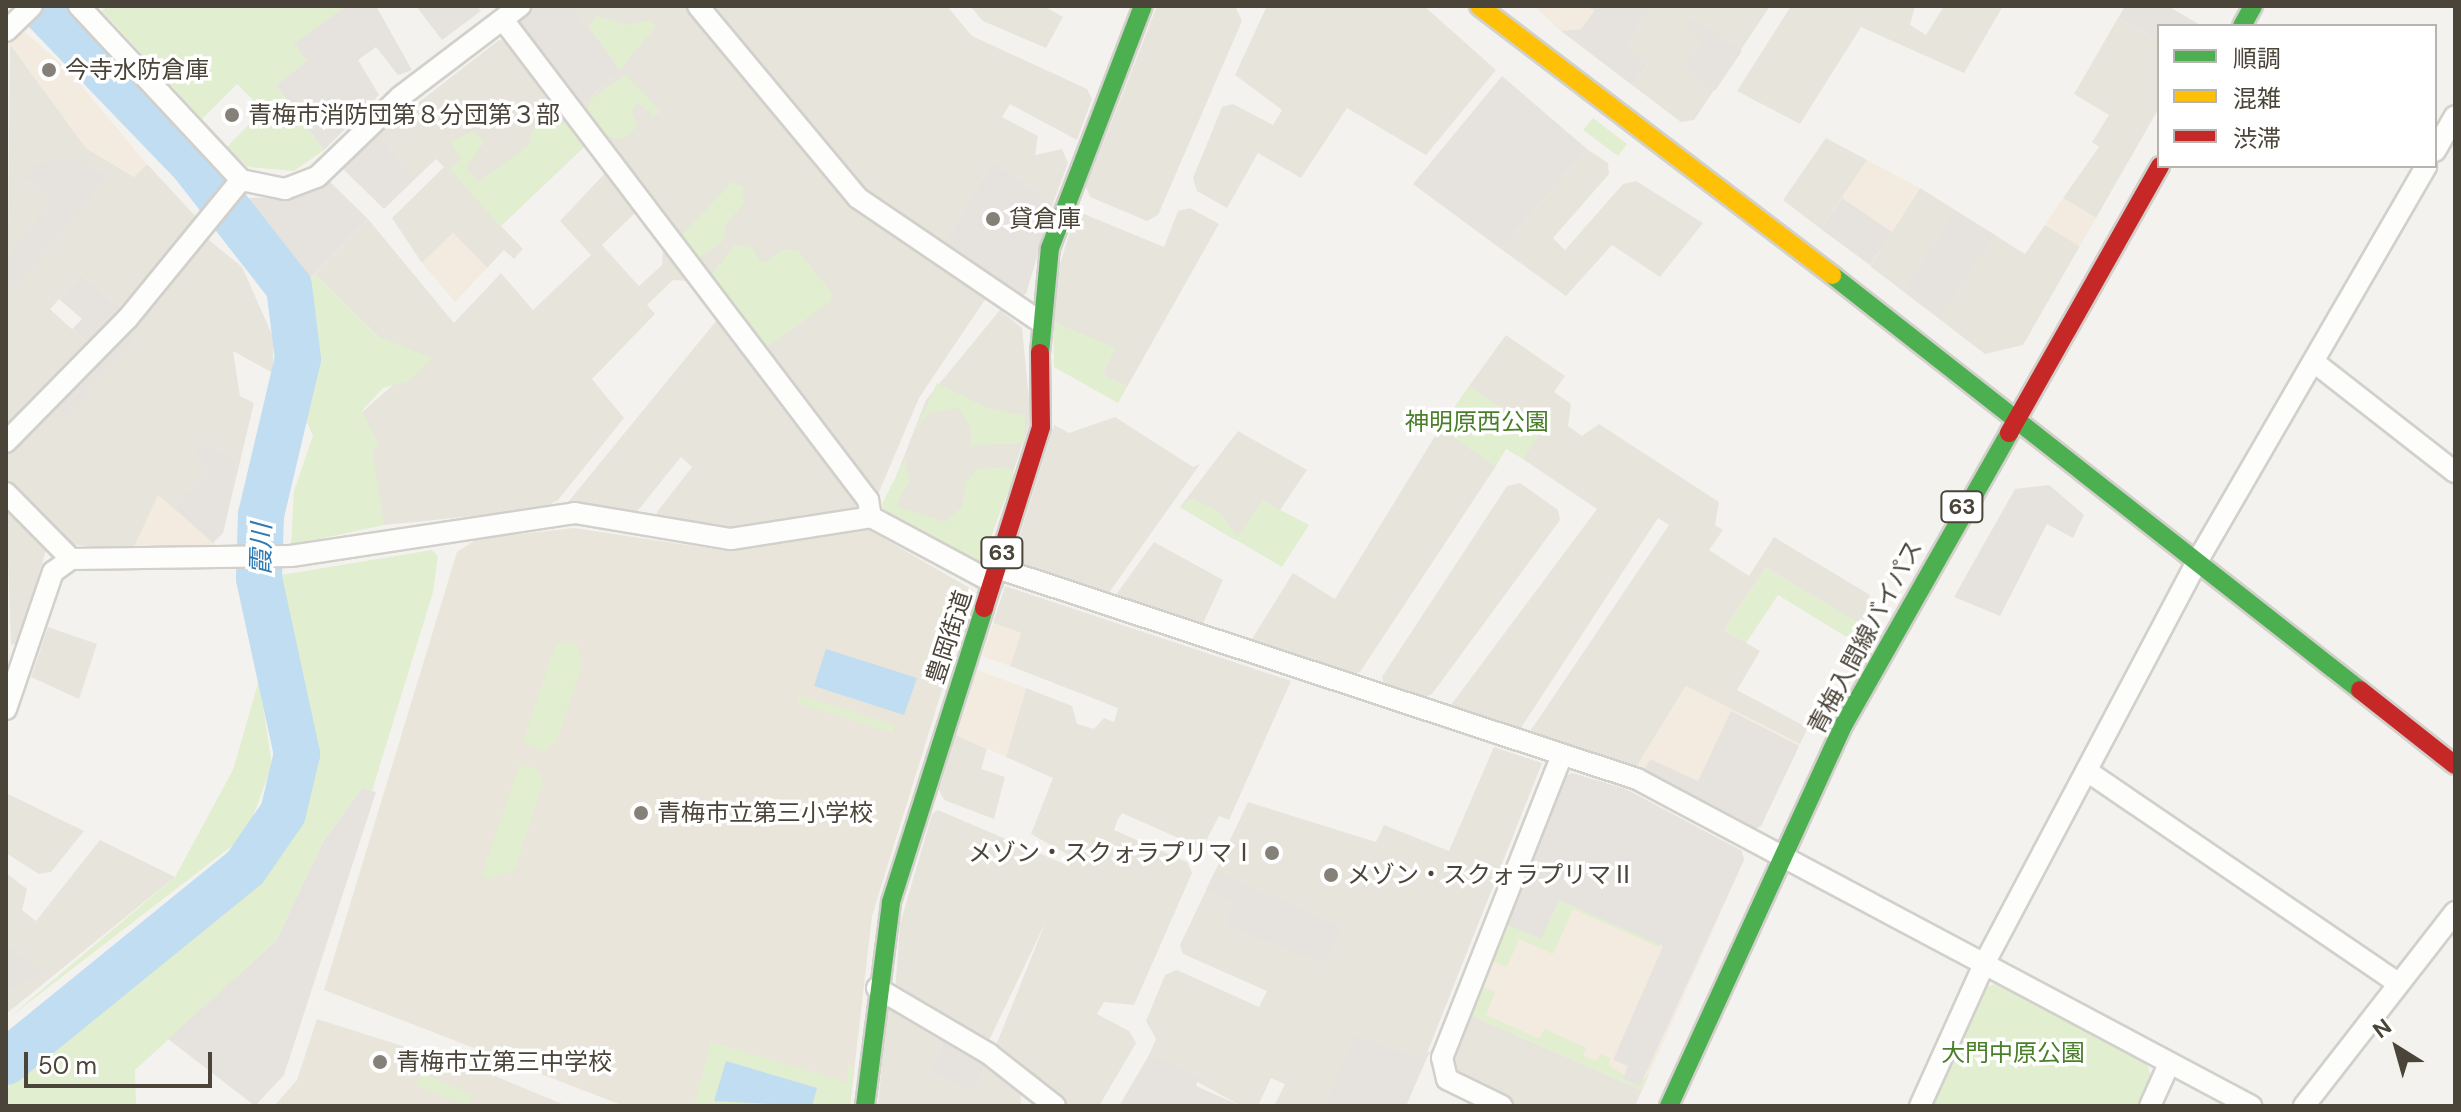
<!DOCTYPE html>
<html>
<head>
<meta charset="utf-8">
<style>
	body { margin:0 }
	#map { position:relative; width:2461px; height:1112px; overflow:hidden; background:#f4f2ee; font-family:"DM Sans","Noto Sans JP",sans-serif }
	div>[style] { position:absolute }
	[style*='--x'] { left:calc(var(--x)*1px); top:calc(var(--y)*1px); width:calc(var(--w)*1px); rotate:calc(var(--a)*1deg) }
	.residential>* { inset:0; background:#e7e4dc }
	.commercial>* { inset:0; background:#f3ebdf }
	.industrial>* { inset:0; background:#e6e2de }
	.education>* { inset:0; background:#eae5da }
	.green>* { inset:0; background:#e1eecf }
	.parking>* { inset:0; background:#e6e3df }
	.water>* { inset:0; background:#c0ddf1 }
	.river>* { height:46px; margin:-23px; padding:0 23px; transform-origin:23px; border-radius:23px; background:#c0ddf1 }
	.roads { filter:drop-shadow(2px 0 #d2d0cb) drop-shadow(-2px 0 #d2d0cb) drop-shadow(0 2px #d2d0cb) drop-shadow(0 -2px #d2d0cb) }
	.street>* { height:20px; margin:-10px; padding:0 10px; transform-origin:10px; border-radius:10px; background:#fdfdfc }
	.fast>* { height:18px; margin:-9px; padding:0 9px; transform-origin:9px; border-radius:9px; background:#4caf50 }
	.slow>* { height:18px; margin:-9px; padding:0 9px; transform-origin:9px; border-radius:9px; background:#ffc107 }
	.jam>* { height:18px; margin:-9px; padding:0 9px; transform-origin:9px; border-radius:9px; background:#c62828 }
	.dots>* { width:22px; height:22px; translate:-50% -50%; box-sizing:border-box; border:4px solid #fff; border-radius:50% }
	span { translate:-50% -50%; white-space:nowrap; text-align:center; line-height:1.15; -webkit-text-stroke:7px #fff; paint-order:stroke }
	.shield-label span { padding:2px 6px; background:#fff; border:2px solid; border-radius:6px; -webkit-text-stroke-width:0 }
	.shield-label { font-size:22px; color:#4b4439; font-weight:700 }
	.poi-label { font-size:24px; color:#4b4439 }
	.left { translate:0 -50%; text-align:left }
	.right { translate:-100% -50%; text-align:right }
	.park-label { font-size:24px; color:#4a7f2a }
	.street-label { font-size:24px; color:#4b4439 }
	.water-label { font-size:26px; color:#2e7ab2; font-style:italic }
	.frame { position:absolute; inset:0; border:8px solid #4b4439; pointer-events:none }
	.legend { position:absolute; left:2157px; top:24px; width:280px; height:144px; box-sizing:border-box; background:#fff; border:2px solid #b7b4b0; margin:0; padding:10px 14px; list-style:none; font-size:24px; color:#4b4439 }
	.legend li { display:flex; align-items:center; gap:16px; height:40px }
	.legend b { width:40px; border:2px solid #b7b4b0 }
	.north { position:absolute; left:2357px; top:1008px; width:80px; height:80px; -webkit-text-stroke:6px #fff; paint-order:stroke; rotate:323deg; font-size:22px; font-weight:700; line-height:32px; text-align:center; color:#4b4439 }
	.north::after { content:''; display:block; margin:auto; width:28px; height:36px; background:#4b4439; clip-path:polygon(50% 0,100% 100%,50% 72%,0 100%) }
	.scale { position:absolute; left:24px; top:1052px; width:188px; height:36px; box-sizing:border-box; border:4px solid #4b4439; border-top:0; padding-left:10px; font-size:24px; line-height:28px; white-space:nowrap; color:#4b4439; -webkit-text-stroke:6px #fff; paint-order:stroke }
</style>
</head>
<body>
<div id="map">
	<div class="residential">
		<div style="clip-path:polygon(573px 6px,688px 6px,842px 194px,986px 298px,919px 398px,876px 499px,578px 108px,620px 70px)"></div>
		<div style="clip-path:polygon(705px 6px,947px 6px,972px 36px,1087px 89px,1092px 99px,1077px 140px,1010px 104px,1002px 117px,1038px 136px,1035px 155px,1062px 149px,1068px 163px,1053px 203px,993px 161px,944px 242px,871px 198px)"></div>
		<div style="clip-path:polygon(970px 6px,1044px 6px,1063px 17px,1046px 48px,983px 21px)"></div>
		<div style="clip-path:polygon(1157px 6px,1235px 6px,1242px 21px,1158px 215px,1147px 221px,1090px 197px,1086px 187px)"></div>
		<div style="clip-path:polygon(1267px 6px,1424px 6px,1496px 70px,1426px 155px,1347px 108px,1301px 178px,1258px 153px,1227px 208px,1197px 191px,1193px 178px,1222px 107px,1233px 104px,1273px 125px,1282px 110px,1235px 75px)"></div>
		<div style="clip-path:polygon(1652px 6px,1770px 6px,1694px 120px,1681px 122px,1632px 85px,1648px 65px,1624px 46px)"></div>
		<div style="clip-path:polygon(1791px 6px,1915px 6px,1910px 25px,1926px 35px,1944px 6px,2003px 6px,1964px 73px,1861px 27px,1800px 124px,1737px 91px)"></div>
		<div style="clip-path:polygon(2118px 18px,2159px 42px,2159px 108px,2096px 218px,2063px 198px,2099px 147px,2092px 142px,2109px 115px,2074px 94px)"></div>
		<div style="clip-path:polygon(499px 40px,508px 41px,586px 145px,501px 226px,523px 249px,514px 259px,504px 250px,487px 268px,453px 233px,422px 263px,392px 218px,444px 167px,436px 159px,416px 178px,378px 134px)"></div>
		<div style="clip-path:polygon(10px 44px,86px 148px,134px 177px,147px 164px,198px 219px,124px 311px,82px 275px,50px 309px,88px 344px,6px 431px)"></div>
		<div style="clip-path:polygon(1826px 138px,1867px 160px,1821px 229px,1783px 200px)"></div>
		<div style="clip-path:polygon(1587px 149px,1608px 163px,1609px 174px,1553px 238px,1565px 250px,1623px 184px,1636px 181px,1703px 223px,1660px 277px,1612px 245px,1566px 296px,1501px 249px)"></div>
		<div style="clip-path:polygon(606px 172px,636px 212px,602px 245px,639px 286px,662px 265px,663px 248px,688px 281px,673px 280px,647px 305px,655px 314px,592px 379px,624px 418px,558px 500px,541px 509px,384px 525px,360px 414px,411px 369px,315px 274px,368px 219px,454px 323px,501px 273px,533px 310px,591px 255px,560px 221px)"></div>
		<div style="clip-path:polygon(1920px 188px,2025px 254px,2045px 225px,2080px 246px,2023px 345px,1985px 354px,1870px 266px)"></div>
		<div style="clip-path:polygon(1190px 208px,1219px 224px,1127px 387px,1102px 374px,1115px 349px,1053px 322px,1054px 284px,1074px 218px,1084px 214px,1164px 247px,1178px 211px)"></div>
		<div style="clip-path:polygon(204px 236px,242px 267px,273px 337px,273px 373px,233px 351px,240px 396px,254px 403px,223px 533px,132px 551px,68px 544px,6px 484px,6px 453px)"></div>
		<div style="clip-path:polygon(1000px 310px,1022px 328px,1031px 419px,981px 567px,883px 510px,926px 400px)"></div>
		<div style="clip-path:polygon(717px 320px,859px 503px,850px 513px,733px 531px,660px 520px,657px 512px,692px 467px,681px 457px,635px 514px,564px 507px)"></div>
		<div style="clip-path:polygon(1506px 335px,1565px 376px,1554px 392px,1571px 404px,1568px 426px,1582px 436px,1599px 424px,1719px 502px,1715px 525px,1723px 530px,1709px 550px,1749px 576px,1774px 537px,1870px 595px,1862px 625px,1766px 568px,1724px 630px,1760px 651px,1737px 690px,1808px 728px,1800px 744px,1686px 686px,1635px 769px,1529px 733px,1669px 525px,1658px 518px,1519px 731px,1448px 709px,1597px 509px,1523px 459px,1538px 435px,1469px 386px)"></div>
		<div style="clip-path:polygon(1115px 417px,1193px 467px,1200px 464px,1106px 597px,1011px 564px,1054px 425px,1069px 433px)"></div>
		<div style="clip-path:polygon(1440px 428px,1496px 466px,1360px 672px,1349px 676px,1250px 642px,1293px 573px,1335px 599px)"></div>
		<div style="clip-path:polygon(1238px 431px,1307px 470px,1280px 510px,1263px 501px,1235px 540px,1180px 507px)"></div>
		<div style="clip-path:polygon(1520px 483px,1558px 510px,1560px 520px,1432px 694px,1420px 699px,1386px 688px,1382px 677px,1507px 486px)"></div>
		<div style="clip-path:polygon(6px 503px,47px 547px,18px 643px,11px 645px)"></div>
		<div style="clip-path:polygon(1154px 542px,1223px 580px,1200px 630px,1112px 600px)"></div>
		<div style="clip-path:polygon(1005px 586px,1291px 681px,1229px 820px,1219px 816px,1206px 841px,1194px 845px,1122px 813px,1117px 821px,1114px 830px,1187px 862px,1192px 873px,1134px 1005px,1104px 1002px,1097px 1014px,1129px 1031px,1136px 1043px,1099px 1106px,1063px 1106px,995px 1048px,1046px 921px,986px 1047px,895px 993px,900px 924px,932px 814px,938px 810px,1069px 866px,1072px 857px,1031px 834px,1053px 778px,1006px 757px,1026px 688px,1072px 706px,1077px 724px,1094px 729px,1104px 718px,1114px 722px,1118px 708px,1010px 666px,1021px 633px,993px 623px)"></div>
		<div style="clip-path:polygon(48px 627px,97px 644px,79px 699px,31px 677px)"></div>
		<div style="clip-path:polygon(956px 735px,987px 749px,981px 769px,1005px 777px,994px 819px,944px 800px,939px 790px)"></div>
		<div style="clip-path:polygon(1494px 747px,1542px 763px,1406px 1106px,1274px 1106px,1285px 1084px,1271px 1078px,1258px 1106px,1241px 1106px,1149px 1055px,1156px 1039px,1146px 1021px,1165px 975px,1177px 970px,1259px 1007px,1267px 991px,1183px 954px,1180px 945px,1248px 802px,1376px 842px,1384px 825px,1449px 851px)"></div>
		<div style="clip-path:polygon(6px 793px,84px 831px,51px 872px,39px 874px,6px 853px)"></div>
		<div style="clip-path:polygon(100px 840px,175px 877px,6px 1014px,6px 873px,27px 889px,22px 910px,36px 921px)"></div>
		<div style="clip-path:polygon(888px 1001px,946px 1035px,929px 1072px,987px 1059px,1020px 1083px,1021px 1106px,878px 1106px)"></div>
		<div style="clip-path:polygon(1468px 1014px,1642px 1090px,1635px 1106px,1514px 1106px,1451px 1073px)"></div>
	</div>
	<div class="commercial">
		<div style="clip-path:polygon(1534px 6px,1588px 6px,1594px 11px,1581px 29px,1561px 31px)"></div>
		<div style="clip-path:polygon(23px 30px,69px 71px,147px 164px,134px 177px,86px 148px,10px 44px)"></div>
		<div style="clip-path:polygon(1867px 160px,1920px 188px,1870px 265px,1821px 229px)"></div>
		<div style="clip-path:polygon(2063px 198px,2096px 218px,2080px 246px,2045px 225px)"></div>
		<div style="clip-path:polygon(453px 233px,487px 268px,455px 302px,422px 263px)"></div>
		<div style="clip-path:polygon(158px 495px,217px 545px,132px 551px)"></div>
		<div style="clip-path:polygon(993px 623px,1021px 633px,1010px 666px,982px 656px)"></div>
		<div style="clip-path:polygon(977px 670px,1026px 688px,1006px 757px,956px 735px)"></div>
		<div style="clip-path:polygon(1686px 686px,1800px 744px,1761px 826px,1635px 769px)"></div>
		<div style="clip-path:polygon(1572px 773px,1626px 789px,1742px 851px,1744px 860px,1642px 1090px,1468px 1014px)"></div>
	</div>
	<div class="industrial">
		<div style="clip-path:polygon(1588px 6px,1652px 6px,1625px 46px,1648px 65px,1632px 85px,1561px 31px,1581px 29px,1594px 11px)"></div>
		<div style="clip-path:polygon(378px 134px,416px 178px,384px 209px,343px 169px)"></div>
		<div style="clip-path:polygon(993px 161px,1053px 203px,1026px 294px,1013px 297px,944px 242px)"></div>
		<div style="clip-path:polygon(328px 180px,368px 219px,304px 285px,288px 249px,245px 198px,297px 197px)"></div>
	</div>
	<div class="education">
		<div style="clip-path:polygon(574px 528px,727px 551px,866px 528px,973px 590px,872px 916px,850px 1106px,624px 1106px,324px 990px,457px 552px,477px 539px)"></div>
		<div style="clip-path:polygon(317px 1019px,485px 1072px,567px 1106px,274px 1106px,297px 1080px)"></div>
	</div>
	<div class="green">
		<div style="clip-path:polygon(107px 6px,346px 6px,295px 44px,307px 61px,276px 85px,324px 150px,294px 171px,248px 167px,227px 147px,263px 110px,237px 84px,202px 119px,102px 11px)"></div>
		<div style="clip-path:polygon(597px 16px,625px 25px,649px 21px,656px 26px,620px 70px,588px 27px)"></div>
		<div style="clip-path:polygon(626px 75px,661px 112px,653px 116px,638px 102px,632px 112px,637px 127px,621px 140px,603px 134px,587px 111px,591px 99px)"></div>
		<div style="clip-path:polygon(1593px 118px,1627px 144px,1618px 156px,1583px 130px)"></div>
		<div style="clip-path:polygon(547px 122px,571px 125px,586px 145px,500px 226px,450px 169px,461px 158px,450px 142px,473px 131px,484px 142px,466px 169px,479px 182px,528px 146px,532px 130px)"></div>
		<div style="clip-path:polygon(732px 182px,743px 187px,744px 204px,725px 225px,724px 240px,700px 257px,681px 236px)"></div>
		<div style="clip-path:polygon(735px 245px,752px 248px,762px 263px,786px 249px,798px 251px,832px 293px,830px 302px,762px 350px,707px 280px)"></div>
		<div style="clip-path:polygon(315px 274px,377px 336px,432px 358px,409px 381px,383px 388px,362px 411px,378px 444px,373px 453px,384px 525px,291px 545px,294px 491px,313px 436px,302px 411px,313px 380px,304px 285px)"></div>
		<div style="clip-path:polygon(1053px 322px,1116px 348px,1102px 374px,1127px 387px,1118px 403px,1054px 367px)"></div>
		<div style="clip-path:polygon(937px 383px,988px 408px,1025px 416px,1024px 444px,971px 445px,971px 427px,959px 408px,929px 413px,916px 430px)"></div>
		<div style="clip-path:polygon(1469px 386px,1539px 435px,1523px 459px,1506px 449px,1496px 466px,1440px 428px)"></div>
		<div style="clip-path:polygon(905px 459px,909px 481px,896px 506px,945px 522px,962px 507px,966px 482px,977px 469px,1008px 467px,1015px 475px,979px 564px,885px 513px,882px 504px)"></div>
		<div style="clip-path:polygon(1192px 498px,1218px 511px,1237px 536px,1263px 501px,1309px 525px,1282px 567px,1180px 507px)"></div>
		<div style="clip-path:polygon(432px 550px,438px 556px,433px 592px,372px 791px,362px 788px,323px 842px,276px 941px,135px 1070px,136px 1106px,6px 1106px,9px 1084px,30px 1061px,240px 892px,285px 838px,305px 791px,310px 744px,283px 624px,281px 575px)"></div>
		<div style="clip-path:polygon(1766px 568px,1862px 625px,1853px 641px,1778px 595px,1746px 643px,1724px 630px)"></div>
		<div style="clip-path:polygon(556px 643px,576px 644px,582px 663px,556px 743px,544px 751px,523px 742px)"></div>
		<div style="clip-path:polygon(259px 680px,272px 765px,246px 835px,6px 1020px,175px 877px,233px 770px)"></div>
		<div style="clip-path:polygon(799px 695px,895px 725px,893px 733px,797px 703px)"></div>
		<div style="clip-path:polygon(520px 764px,538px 770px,543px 781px,515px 870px,489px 879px,482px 875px)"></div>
		<div style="clip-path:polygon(1559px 900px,1660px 944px,1659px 947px,1573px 909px,1553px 954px,1519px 939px,1507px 967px,1489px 960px,1504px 923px)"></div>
		<div style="clip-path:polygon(1995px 984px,2147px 1064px,2151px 1076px,2138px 1106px,1932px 1106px,1984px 988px)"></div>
		<div style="clip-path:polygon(1479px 985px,1495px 992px,1486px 1015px,1539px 1039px,1544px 1029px,1587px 1048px,1583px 1056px,1596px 1061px,1600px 1054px,1611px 1059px,1608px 1065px,1640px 1085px,1650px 1072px,1642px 1090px,1468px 1014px)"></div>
		<div style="clip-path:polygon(711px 1042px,847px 1082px,848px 1065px,854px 1067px,850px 1106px,694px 1106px)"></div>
		<div style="clip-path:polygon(421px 1073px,473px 1095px,468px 1106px,416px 1085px)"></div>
	</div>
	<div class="parking">
		<div style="clip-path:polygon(346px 6px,376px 6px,412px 70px,398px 75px,376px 47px,358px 60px,379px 95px,324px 150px,276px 85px,307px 61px,294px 44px)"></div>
		<div style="clip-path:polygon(416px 6px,477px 6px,481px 11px,442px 40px)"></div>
		<div style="clip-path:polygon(528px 6px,573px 6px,620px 70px,578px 108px,519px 27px)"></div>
		<div style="clip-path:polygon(2125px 6px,2168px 6px,2202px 26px,2159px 26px,2159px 42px,2118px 18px)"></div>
		<div style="clip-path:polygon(1692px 19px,1742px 51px,1715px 91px,1682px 66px,1703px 40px,1687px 27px)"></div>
		<div style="clip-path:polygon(1502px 76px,1587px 149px,1501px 249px,1413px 184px)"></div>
		<div style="clip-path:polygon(79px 159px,109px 176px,16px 286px,6px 277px,6px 259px,53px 199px,24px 176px,37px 163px)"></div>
		<div style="clip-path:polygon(1842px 198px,1892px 232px,1870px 265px,1821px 229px)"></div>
		<div style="clip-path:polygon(1956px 211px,1995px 235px,1939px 318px,1903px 291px)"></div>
		<div style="clip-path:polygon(82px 275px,124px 311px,88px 344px,72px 329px,82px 319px,59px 299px)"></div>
		<div style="clip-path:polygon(125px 335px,133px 342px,67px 417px,49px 403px)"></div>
		<div style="clip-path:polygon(207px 440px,237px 466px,223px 533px,213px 543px,174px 508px,208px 470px,193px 455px)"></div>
		<div style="clip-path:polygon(2049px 485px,2084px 515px,2073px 538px,2047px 524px,2000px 616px,1954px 597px,2015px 489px)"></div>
		<div style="clip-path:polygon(1731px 711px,1799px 746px,1761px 826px,1751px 831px,1643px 773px,1650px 759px,1698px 781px)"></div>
		<div style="clip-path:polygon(1572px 773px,1626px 789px,1742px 851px,1744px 860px,1640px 1086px,1623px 1079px,1628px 1066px,1613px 1060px,1663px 946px,1559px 900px,1541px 939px,1504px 923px,1561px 778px)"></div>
		<div style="clip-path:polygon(362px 788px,376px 792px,284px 1075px,255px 1106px,168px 1039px,276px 941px,323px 842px)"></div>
		<div style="clip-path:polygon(1215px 872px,1341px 926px,1325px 964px,1226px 925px,1235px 902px,1206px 890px)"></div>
		<div style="clip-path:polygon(6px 944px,22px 957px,43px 974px,6px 991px)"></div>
		<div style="clip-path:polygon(946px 1035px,987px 1059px,974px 1090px,929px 1072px)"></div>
		<div style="clip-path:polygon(1356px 1035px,1413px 1057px,1430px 1051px,1406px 1106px,1326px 1102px)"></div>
		<div style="clip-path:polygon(1149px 1055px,1199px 1077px,1196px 1086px,1241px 1106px,1119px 1106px)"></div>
	</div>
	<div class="water">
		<div style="clip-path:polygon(826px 649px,917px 678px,904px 715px,814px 686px)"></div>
		<div style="clip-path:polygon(726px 1061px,817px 1088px,812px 1106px,714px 1101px)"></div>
	</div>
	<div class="river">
		<div style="--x:6;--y:1062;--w:308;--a:-39.1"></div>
		<div style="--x:245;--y:868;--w:67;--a:-55.4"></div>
		<div style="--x:283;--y:813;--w:61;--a:-76.7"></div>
		<div style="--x:297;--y:754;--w:180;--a:-102.2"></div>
		<div style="--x:259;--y:578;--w:63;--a:-88.2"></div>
		<div style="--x:261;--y:515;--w:160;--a:-76.7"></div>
		<div style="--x:298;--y:359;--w:73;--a:-97.1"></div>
		<div style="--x:289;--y:287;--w:156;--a:-128"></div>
		<div style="--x:193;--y:164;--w:219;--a:-133.9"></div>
	</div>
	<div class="roads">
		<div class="street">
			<div style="--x:79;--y:6;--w:238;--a:47"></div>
			<div style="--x:241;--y:180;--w:45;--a:11.6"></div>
			<div style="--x:285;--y:189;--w:34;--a:-21"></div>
			<div style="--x:317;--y:177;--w:115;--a:-43.9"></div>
			<div style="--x:400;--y:97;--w:151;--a:-37.2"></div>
			<div style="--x:698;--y:6;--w:250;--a:50.2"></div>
			<div style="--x:858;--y:198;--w:219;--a:34.2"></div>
			<div style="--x:504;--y:21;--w:602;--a:52.77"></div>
			<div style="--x:868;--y:500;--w:17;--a:80"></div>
			<div style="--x:6;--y:31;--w:36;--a:-44"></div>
			<div style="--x:2435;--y:151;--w:40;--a:-60.3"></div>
			<div style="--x:2314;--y:362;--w:179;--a:38"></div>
			<div style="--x:6;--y:442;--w:174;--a:-45.5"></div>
			<div style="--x:128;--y:318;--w:178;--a:-50.7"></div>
			<div style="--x:6;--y:493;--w:93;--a:45.4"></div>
			<div style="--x:997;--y:568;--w:674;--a:18.25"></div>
			<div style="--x:1637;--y:779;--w:696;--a:28.04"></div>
			<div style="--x:6;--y:709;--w:145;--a:-71.1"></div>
			<div style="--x:53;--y:572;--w:22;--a:-36"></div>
			<div style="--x:71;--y:559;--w:220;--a:-0.8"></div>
			<div style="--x:291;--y:556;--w:287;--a:-8.6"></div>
			<div style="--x:575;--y:513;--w:158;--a:9.5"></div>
			<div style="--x:731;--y:539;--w:142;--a:-8.9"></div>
			<div style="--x:871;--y:517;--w:137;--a:28.2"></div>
			<div style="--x:2087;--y:771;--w:376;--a:34.3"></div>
			<div style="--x:877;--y:988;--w:130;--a:30.5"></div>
			<div style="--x:989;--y:1054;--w:84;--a:38.2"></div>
			<div style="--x:1502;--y:1106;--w:61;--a:-153.9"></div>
			<div style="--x:1447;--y:1079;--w:22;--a:-103"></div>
			<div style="--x:1442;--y:1058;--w:326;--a:-68.4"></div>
			<div style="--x:1920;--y:1106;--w:156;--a:-65.7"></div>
			<div style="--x:1984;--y:964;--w:457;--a:-62.1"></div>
			<div style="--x:2198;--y:560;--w:455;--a:-59.9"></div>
			<div style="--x:2150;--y:1106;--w:46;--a:-65.7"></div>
			<div style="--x:2304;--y:1106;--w:246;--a:-52.1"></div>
		</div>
		<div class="fast">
			<div style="--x:2242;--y:26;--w:23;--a:-61"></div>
			<div style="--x:1832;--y:275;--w:672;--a:38.17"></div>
			<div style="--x:1040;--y:353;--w:105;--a:-84.6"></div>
			<div style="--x:1050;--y:248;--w:259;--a:-69"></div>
			<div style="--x:865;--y:1106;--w:206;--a:-82.7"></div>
			<div style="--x:891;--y:902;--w:308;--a:-72.4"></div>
			<div style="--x:1669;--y:1106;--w:420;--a:-65.4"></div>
			<div style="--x:1844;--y:724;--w:335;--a:-60.4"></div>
		</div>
		<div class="slow">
			<div style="--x:1479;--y:6;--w:444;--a:37.3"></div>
		</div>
		<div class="jam">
			<div style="--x:2009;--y:433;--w:307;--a:-60.5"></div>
			<div style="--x:984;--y:608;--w:190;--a:-72.5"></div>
			<div style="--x:1041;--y:427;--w:74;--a:-90.8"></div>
			<div style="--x:2360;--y:690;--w:121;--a:38.3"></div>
		</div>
	</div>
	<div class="dots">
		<div style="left:49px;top:70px;background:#868178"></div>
		<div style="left:232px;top:115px;background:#868178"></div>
		<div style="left:993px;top:219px;background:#868178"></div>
		<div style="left:641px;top:813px;background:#868178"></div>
		<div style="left:1272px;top:853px;background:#868178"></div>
		<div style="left:1331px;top:875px;background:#868178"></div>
		<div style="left:380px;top:1062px;background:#868178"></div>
	</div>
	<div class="shield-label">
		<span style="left:1962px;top:507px">63</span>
		<span style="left:1002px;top:553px">63</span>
	</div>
	<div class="poi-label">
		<span class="left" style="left:65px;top:70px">今寺水防倉庫</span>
		<span class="left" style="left:248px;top:115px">青梅市消防団第８分団第３部</span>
		<span class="left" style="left:1009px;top:219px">貸倉庫</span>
		<span class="left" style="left:657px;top:813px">青梅市立第三小学校</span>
		<span class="right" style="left:1256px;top:853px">メゾン・スクォラプリマⅠ</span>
		<span class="left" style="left:1347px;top:875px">メゾン・スクォラプリマⅡ</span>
		<span class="left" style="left:396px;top:1062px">青梅市立第三中学校</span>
	</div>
	<div class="park-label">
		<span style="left:1477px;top:422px">神明原西公園</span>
		<span style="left:2013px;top:1053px">大門中原公園</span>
	</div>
	<div class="street-label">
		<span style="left:949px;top:637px;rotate:-72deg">豊岡街道</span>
		<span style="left:1865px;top:637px;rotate:-62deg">青梅入間線バイパス</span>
	</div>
	<div class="water-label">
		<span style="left:262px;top:549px;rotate:-89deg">霞川</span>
	</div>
	<div class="frame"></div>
	<ul class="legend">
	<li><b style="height:10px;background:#4caf50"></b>順調</li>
	<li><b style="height:10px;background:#ffc107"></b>混雑</li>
	<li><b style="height:10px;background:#c62828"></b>渋滞</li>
	</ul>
	<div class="north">N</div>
	<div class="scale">50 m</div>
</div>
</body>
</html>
